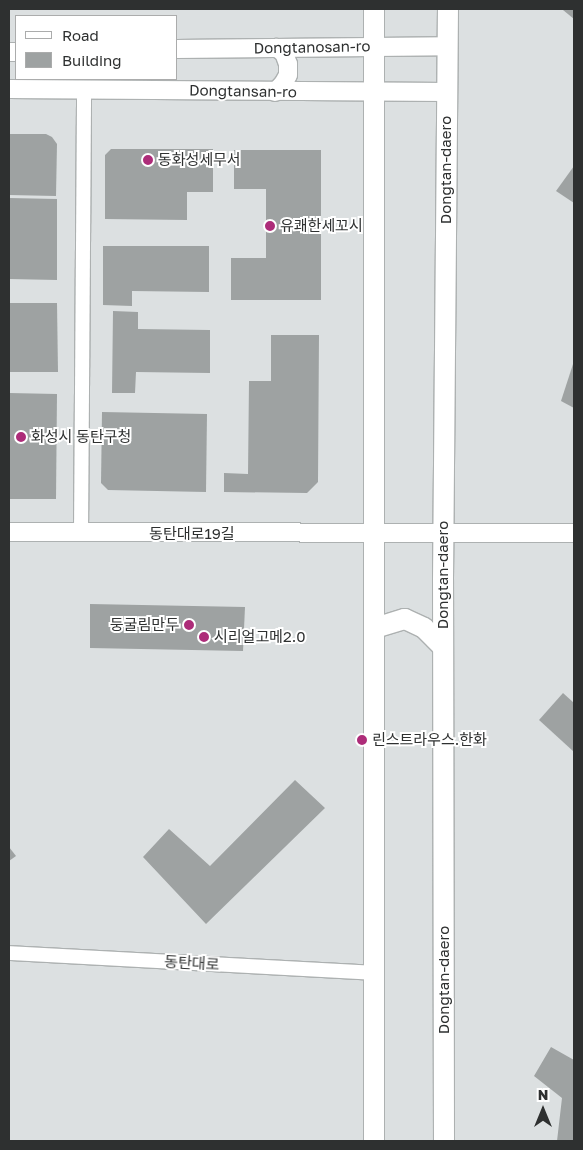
<!DOCTYPE html>
<html>
<head>
<meta charset="utf-8">
<style>
	body { margin:0 }
	#map { position:relative; width:583px; height:1150px; overflow:hidden; background:#dce0e1; font-family:"Golos Text","Noto Sans KR",sans-serif }
	div>[style] { position:absolute }
	[style*='--x'] { left:calc(var(--x)*1px); top:calc(var(--y)*1px); width:calc(var(--w)*1px); rotate:calc(var(--a)*1deg) }
	.building>* { inset:0; background:#9ea2a2 }
	.roads { filter:drop-shadow(1px 0 #adb1b1) drop-shadow(-1px 0 #adb1b1) drop-shadow(0 1px #adb1b1) drop-shadow(0 -1px #adb1b1) }
	.minor>* { height:14px; margin:-7px; padding:0 7px; transform-origin:7px; border-radius:7px; background:#fff }
	.tertiary>* { height:18px; margin:-9px; padding:0 9px; transform-origin:9px; border-radius:9px; background:#fff }
	.secondary>* { height:20px; margin:-10px; padding:0 10px; transform-origin:10px; border-radius:10px; background:#fff }
	.dots>* { width:14px; height:14px; translate:-50% -50%; box-sizing:border-box; border:2px solid #fff; border-radius:50% }
	span { translate:-50% -50%; white-space:nowrap; text-align:center; line-height:1.15; -webkit-text-stroke:4px #fff; paint-order:stroke }
	.street-label { font-size:15px; color:#2e3030 }
	.poi-label { font-size:15px; color:#2e3030 }
	.left { translate:0 -50%; text-align:left }
	.right { translate:-100% -50%; text-align:right }
	.frame { position:absolute; inset:0; border:10px solid #2e3030; pointer-events:none }
	.legend { position:absolute; left:15px; top:15px; width:162px; height:65px; box-sizing:border-box; background:#fff; border:1px solid #abacac; margin:0; padding:6px 9px; list-style:none; font-size:15px; color:#2e3030 }
	.legend li { display:flex; align-items:center; gap:10px; height:25px }
	.legend b { width:25px; border:1px solid #abacac }
	.north { position:absolute; left:518px; top:1085px; width:50px; height:50px; -webkit-text-stroke:4px #fff; paint-order:stroke; rotate:0deg; font-size:14px; font-weight:700; line-height:20px; text-align:center; color:#2e3030 }
	.north::after { content:''; display:block; margin:auto; width:18px; height:22px; background:#2e3030; clip-path:polygon(50% 0,100% 100%,50% 72%,0 100%) }
</style>
</head>
<body>
<div id="map">
	<div class="building">
		<div style="clip-path:polygon(564px 9px,574px 9px,574px 19px,563px 10px)"></div>
		<div style="clip-path:polygon(9px 134px,46px 134px,52px 137px,57px 144px,56px 196px,9px 195px)"></div>
		<div style="clip-path:polygon(111px 149px,213px 149px,213px 192px,187px 192px,187px 220px,105px 219px,105px 155px)"></div>
		<div style="clip-path:polygon(234px 150px,321px 150px,321px 300px,231px 300px,231px 258px,266px 258px,266px 189px,234px 189px)"></div>
		<div style="clip-path:polygon(574px 166px,574px 203px,556px 191px)"></div>
		<div style="clip-path:polygon(9px 198px,57px 199px,57px 280px,9px 279px)"></div>
		<div style="clip-path:polygon(103px 246px,209px 246px,209px 292px,132px 291px,132px 306px,103px 305px)"></div>
		<div style="clip-path:polygon(9px 303px,57px 303px,58px 372px,9px 372px)"></div>
		<div style="clip-path:polygon(113px 311px,138px 312px,138px 329px,210px 330px,210px 373px,136px 372px,135px 393px,112px 393px)"></div>
		<div style="clip-path:polygon(271px 335px,319px 335px,318px 482px,307px 493px,224px 492px,224px 473px,248px 474px,249px 381px,271px 381px)"></div>
		<div style="clip-path:polygon(574px 361px,574px 408px,561px 401px)"></div>
		<div style="clip-path:polygon(9px 393px,57px 394px,56px 499px,9px 499px)"></div>
		<div style="clip-path:polygon(102px 412px,207px 414px,206px 492px,108px 490px,101px 483px)"></div>
		<div style="clip-path:polygon(90px 604px,245px 607px,243px 651px,90px 648px)"></div>
		<div style="clip-path:polygon(563px 693px,574px 703px,574px 752px,539px 720px)"></div>
		<div style="clip-path:polygon(295px 780px,325px 808px,206px 924px,143px 857px,169px 829px,210px 866px)"></div>
		<div style="clip-path:polygon(9px 847px,16px 856px,9px 861px)"></div>
		<div style="clip-path:polygon(551px 1047px,574px 1060px,574px 1141px,557px 1141px,562px 1098px,534px 1076px)"></div>
	</div>
	<div class="roads">
		<div class="minor">
			<div style="--x:81;--y:533;--w:445;--a:-89.6"></div>
			<div style="--x:9;--y:953;--w:366;--a:3.1"></div>
		</div>
		<div class="tertiary">
			<div style="--x:176;--y:49;--w:271;--a:-0.6"></div>
			<div style="--x:9;--y:52;--w:7;--a:0"></div>
			<div style="--x:9;--y:89;--w:438;--a:0.4"></div>
			<div style="--x:275;--y:92;--w:11;--a:-45"></div>
			<div style="--x:283;--y:84;--w:10;--a:-61"></div>
			<div style="--x:288;--y:75;--w:11;--a:-90"></div>
			<div style="--x:288;--y:64;--w:12;--a:-110"></div>
			<div style="--x:284;--y:53;--w:9;--a:-144"></div>
			<div style="--x:9;--y:532;--w:565;--a:0.1"></div>
		</div>
		<div class="secondary">
			<div style="--x:375;--y:628;--w:31;--a:-17"></div>
			<div style="--x:405;--y:619;--w:21;--a:25"></div>
			<div style="--x:424;--y:628;--w:27;--a:45"></div>
			<div style="--x:374;--y:1141;--w:1132;--a:-90"></div>
			<div style="--x:444;--y:1141;--w:561;--a:-90.1"></div>
			<div style="--x:443;--y:580;--w:571;--a:-89.5"></div>
		</div>
	</div>
	<div class="dots">
		<div style="left:148px;top:160px;background:#ad2c79"></div>
		<div style="left:270px;top:226px;background:#ad2c79"></div>
		<div style="left:21px;top:437px;background:#ad2c79"></div>
		<div style="left:189px;top:625px;background:#ad2c79"></div>
		<div style="left:204px;top:637px;background:#ad2c79"></div>
		<div style="left:362px;top:740px;background:#ad2c79"></div>
	</div>
	<div class="street-label">
		<span style="left:312px;top:47px;rotate:-1deg">Dongtanosan-ro</span>
		<span style="left:243px;top:91px;rotate:1deg">Dongtansan-ro</span>
		<span style="left:446px;top:170px;rotate:-90deg">Dongtan-daero</span>
		<span style="left:192px;top:534px">동탄대로19길</span>
		<span style="left:443px;top:575px;rotate:-90deg">Dongtan-daero</span>
		<span style="left:192px;top:963px;rotate:3deg">동탄대로</span>
		<span style="left:444px;top:980px;rotate:-90deg">Dongtan-daero</span>
	</div>
	<div class="poi-label">
		<span class="left" style="left:158px;top:160px">동화성세무서</span>
		<span class="left" style="left:280px;top:226px">유쾌한세꼬시</span>
		<span class="left" style="left:31px;top:437px">화성시 동탄구청</span>
		<span class="right" style="left:179px;top:625px">둥굴림만두</span>
		<span class="left" style="left:214px;top:637px">시리얼고메2.0</span>
		<span class="left" style="left:372px;top:740px">린스트라우스.한화</span>
	</div>
	<div class="frame"></div>
	<ul class="legend">
	<li><b style="height:6px;background:#fff"></b>Road</li>
	<li><b style="height:14px;background:#9ea2a2"></b>Building</li>
	</ul>
	<div class="north">N</div>
</div>
</body>
</html>
